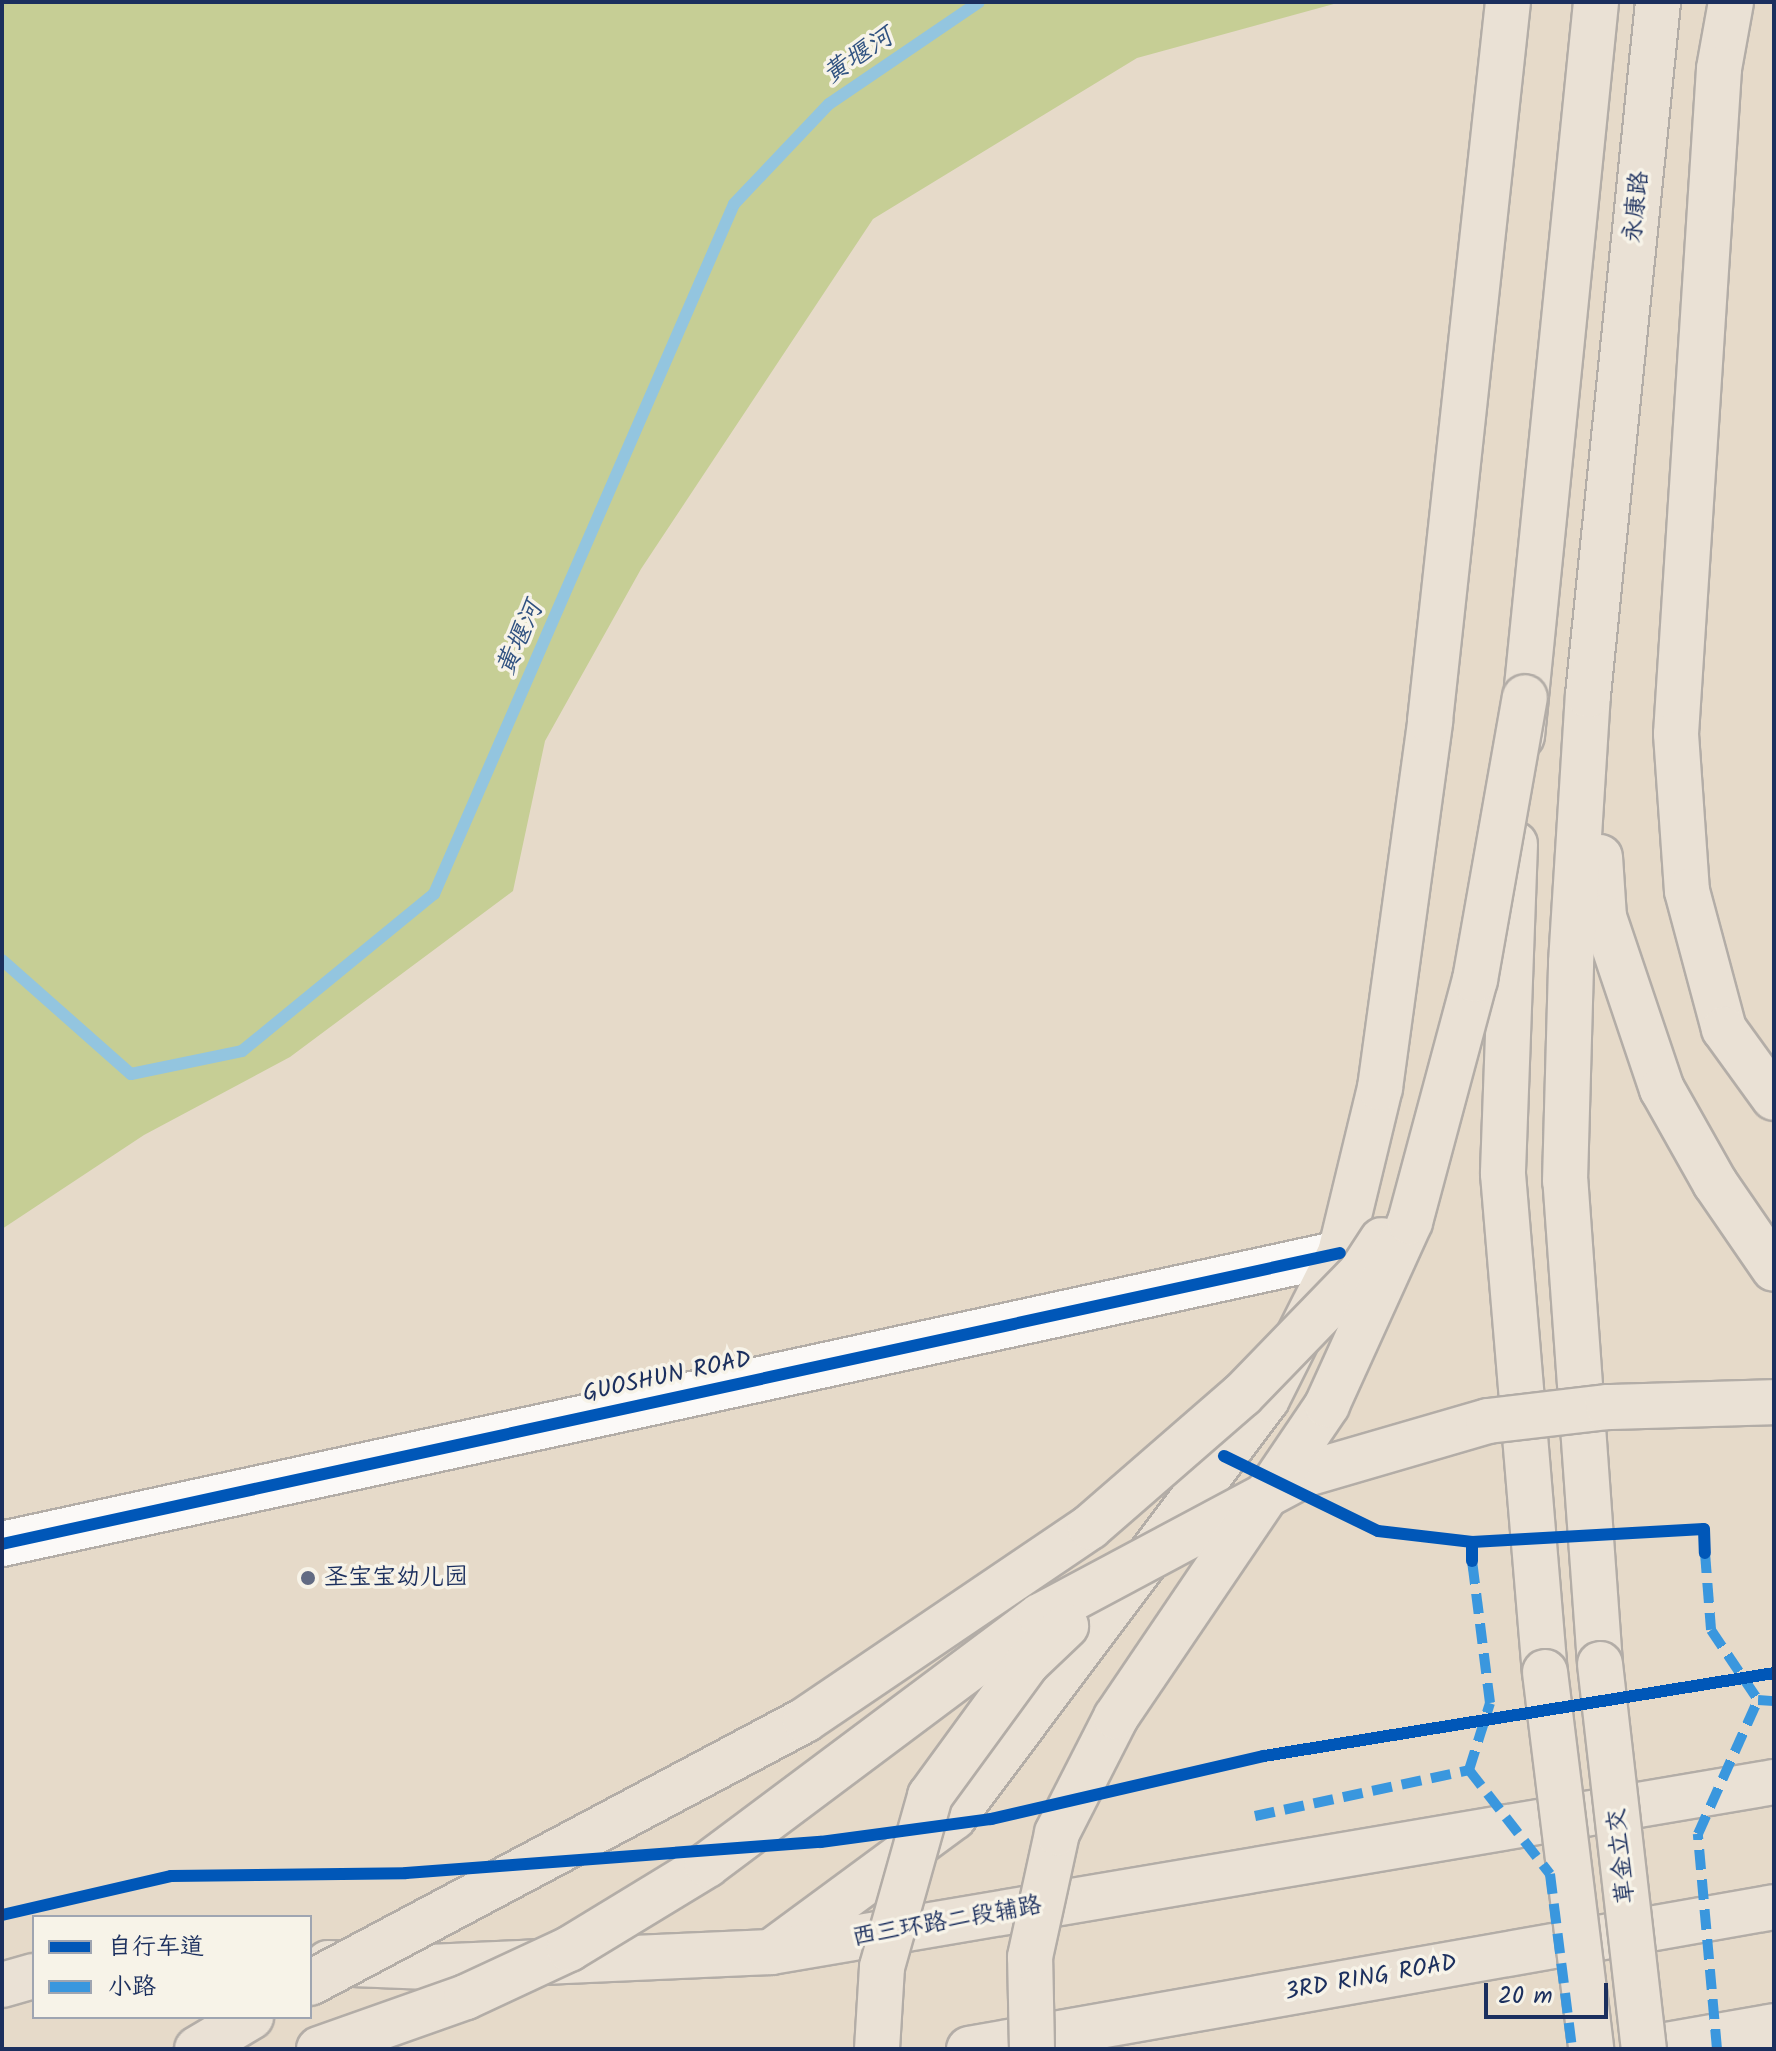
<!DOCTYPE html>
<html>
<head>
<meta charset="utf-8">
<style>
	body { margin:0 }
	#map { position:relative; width:1776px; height:2051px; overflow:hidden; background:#e6dac9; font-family:Kalam,"LXGW WenKai TC",sans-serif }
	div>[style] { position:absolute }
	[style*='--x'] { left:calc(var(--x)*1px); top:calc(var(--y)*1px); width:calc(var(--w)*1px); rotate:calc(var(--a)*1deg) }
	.green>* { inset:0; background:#c6ce95 }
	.stream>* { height:12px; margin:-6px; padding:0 6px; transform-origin:6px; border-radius:6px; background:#93c5df }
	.roads { filter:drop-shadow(2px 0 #b3ada7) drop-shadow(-2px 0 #b3ada7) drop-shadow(0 2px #b3ada7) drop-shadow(0 -2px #b3ada7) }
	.minor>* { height:44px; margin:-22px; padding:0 22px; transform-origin:22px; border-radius:22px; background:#fbf9f7 }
	.major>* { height:44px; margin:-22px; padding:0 22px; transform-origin:22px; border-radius:22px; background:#eae1d5 }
	.highway>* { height:44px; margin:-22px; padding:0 22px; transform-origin:22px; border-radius:22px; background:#eae1d5 }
	.bridges { filter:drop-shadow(2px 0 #b3ada7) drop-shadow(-2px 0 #b3ada7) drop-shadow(0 2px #b3ada7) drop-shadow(0 -2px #b3ada7) }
	.highway-bridge>* { height:44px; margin:-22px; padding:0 22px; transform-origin:22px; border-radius:22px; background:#eae1d5 }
	.quiet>* { height:10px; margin-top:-5px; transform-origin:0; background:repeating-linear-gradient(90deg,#3a97de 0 20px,transparent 0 30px) }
	.cycleway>* { height:12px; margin:-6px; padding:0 6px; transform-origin:6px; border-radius:6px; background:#0057b8 }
	.dots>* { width:22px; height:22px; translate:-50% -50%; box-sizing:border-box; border:4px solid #f7f3e8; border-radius:50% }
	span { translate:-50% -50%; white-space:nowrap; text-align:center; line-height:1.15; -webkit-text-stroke:7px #f7f3e8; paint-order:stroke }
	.street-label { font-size:24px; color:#1b2f5e }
	.poi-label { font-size:24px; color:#1b2f5e }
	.left { translate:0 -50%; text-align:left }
	.water-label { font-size:26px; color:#305281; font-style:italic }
	.frame { position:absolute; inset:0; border:4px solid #1b2f5e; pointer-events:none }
	.legend { position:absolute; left:32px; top:1915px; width:280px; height:104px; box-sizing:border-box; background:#f7f3e8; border:2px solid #9fa5b1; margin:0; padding:10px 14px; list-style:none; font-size:24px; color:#1b2f5e }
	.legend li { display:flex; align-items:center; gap:16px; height:40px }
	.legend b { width:40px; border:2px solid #9fa5b1 }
	.scale { position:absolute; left:1484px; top:1983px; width:124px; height:36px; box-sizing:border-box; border:4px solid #1b2f5e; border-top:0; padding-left:10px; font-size:24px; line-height:28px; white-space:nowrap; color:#1b2f5e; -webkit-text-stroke:6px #f7f3e8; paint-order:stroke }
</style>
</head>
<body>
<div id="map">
	<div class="green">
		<div style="clip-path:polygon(2px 2px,1341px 2px,1137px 58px,873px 219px,641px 569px,545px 741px,513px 891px,290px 1057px,144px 1135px,2px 1229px)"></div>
	</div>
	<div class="stream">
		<div style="--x:2;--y:960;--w:172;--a:41.5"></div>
		<div style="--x:131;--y:1074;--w:113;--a:-11.7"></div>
		<div style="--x:242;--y:1051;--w:248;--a:-39.3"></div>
		<div style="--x:434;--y:894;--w:752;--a:-66.5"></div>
		<div style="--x:734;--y:204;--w:138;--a:-46.5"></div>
		<div style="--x:829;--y:104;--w:181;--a:-34.2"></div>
	</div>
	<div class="roads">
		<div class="minor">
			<div style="--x:2;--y:1544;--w:1369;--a:-12.27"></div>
		</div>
		<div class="major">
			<div style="--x:1731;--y:2;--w:68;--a:100.2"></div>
			<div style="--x:1719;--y:69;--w:666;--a:93.7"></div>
			<div style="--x:1676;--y:734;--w:157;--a:86"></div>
			<div style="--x:1687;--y:891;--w:143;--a:75"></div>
			<div style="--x:1724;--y:1029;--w:85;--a:54.1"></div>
			<div style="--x:771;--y:1952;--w:227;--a:-36.4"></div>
			<div style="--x:954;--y:1817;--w:522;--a:-53.17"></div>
			<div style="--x:1267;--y:1399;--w:163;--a:-63.4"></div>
			<div style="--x:1340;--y:1253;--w:170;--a:-76.4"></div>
			<div style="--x:1380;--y:1088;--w:370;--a:-82.2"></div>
			<div style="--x:1430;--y:721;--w:723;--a:-83.81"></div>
			<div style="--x:328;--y:1963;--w:101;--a:2.3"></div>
			<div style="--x:429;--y:1967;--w:342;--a:-2.5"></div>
			<div style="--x:771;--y:1952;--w:1017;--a:-9.62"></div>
			<div style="--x:2;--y:1985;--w:33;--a:-16"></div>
		</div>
		<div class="highway">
			<div style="--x:1522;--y:736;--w:738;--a:-84.24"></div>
			<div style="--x:1515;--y:844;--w:330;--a:92.1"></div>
			<div style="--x:1503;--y:1174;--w:500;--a:85.2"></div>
			<div style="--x:1600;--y:857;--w:60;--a:86.2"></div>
			<div style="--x:1604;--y:917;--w:182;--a:71.4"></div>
			<div style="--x:1662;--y:1089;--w:108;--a:60.6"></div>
			<div style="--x:1715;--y:1183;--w:104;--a:55.5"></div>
			<div style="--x:1600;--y:1664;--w:484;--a:-94.1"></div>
			<div style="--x:1565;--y:1181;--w:218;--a:-88.4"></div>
			<div style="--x:1571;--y:963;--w:269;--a:-86.4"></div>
			<div style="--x:1588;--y:695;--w:697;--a:-84.23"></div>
			<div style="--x:197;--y:2049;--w:63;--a:-30.7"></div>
			<div style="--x:969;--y:2049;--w:817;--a:-10"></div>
			<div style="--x:1644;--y:2049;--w:132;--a:-10"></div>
		</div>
	</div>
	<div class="bridges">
		<div class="highway-bridge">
			<div style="--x:1600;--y:1664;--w:388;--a:83.5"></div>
			<div style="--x:1545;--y:1672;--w:380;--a:83"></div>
			<div style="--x:310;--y:1983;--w:561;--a:-27.98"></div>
			<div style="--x:805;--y:1720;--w:344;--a:-34.1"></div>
			<div style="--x:1090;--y:1527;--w:201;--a:-41"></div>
			<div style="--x:1242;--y:1395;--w:171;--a:-45.9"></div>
			<div style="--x:1361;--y:1272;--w:38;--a:-57"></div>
			<div style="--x:319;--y:2049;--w:156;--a:-19.5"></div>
			<div style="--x:466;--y:1997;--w:114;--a:-25"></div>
			<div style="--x:569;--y:1949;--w:162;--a:-31.3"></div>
			<div style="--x:707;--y:1865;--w:416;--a:-36.8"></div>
			<div style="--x:1040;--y:1616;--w:302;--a:-28.1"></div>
			<div style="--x:1306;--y:1474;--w:190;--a:-16.2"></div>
			<div style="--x:1488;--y:1421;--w:121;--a:-6.7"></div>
			<div style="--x:1608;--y:1407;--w:166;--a:-1.7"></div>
			<div style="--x:877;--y:2049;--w:82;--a:-86.5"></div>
			<div style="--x:882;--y:1967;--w:178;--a:-74.3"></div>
			<div style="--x:930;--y:1796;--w:165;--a:-53.9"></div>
			<div style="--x:1027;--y:1663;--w:54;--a:-43.5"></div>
			<div style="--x:1032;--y:2049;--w:92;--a:-91.2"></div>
			<div style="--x:1030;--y:1957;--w:127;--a:-77.7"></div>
			<div style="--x:1057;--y:1833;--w:130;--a:-63"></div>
			<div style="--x:1116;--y:1717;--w:377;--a:-55.9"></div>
			<div style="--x:1327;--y:1405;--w:201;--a:-65.6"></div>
			<div style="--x:1410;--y:1222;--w:251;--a:-75"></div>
			<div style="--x:1475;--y:980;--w:287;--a:-80"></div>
		</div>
	</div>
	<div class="quiet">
		<div style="--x:1705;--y:1553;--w:77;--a:85.5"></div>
		<div style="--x:1711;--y:1630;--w:84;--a:56.1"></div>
		<div style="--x:1758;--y:1700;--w:16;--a:4"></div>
		<div style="--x:1469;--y:1770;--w:132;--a:52.1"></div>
		<div style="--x:1550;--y:1874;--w:176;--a:82.8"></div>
		<div style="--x:1255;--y:1816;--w:219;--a:-12.1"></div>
		<div style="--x:1469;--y:1770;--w:70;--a:-72.6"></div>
		<div style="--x:1490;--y:1703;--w:143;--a:-97.2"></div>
		<div style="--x:1717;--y:2049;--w:216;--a:-95.1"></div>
		<div style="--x:1698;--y:1834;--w:147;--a:-65.9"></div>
	</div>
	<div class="cycleway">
		<div style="--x:1224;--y:1456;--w:171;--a:26"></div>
		<div style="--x:1378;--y:1531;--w:95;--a:6.7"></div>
		<div style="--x:2;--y:1544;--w:1369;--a:-12.27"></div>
		<div style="--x:1472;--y:1561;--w:19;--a:-90"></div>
		<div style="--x:1472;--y:1542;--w:232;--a:-3.2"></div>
		<div style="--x:1704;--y:1529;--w:24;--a:88"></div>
		<div style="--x:2;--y:1915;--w:173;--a:-13"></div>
		<div style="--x:171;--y:1876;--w:235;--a:-0.7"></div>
		<div style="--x:406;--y:1873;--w:416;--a:-4.3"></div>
		<div style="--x:821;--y:1842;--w:172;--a:-7.7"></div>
		<div style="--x:991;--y:1819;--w:280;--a:-13"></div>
		<div style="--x:1264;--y:1756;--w:517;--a:-9.24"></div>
	</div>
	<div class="dots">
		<div style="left:308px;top:1578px;background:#626b83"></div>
	</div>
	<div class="street-label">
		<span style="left:1637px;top:207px;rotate:-84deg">永康路</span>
		<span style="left:667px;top:1377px;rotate:-12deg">GUOSHUN ROAD</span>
		<span style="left:1622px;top:1856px;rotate:-96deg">草金立交</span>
		<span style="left:947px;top:1922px;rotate:-10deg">西三环路二段辅路</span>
		<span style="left:1371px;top:1978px;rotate:-10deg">3RD RING ROAD</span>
	</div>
	<div class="poi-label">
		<span class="left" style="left:324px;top:1578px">圣宝宝幼儿园</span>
	</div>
	<div class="water-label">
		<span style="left:859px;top:57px;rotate:-34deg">黄堰河</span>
		<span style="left:521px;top:639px;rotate:-66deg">黄堰河</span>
	</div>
	<div class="frame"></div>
	<ul class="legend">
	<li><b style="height:10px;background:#0057b8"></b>自行车道</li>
	<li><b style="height:10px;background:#3a97de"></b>小路</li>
	</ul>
	<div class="scale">20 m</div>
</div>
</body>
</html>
